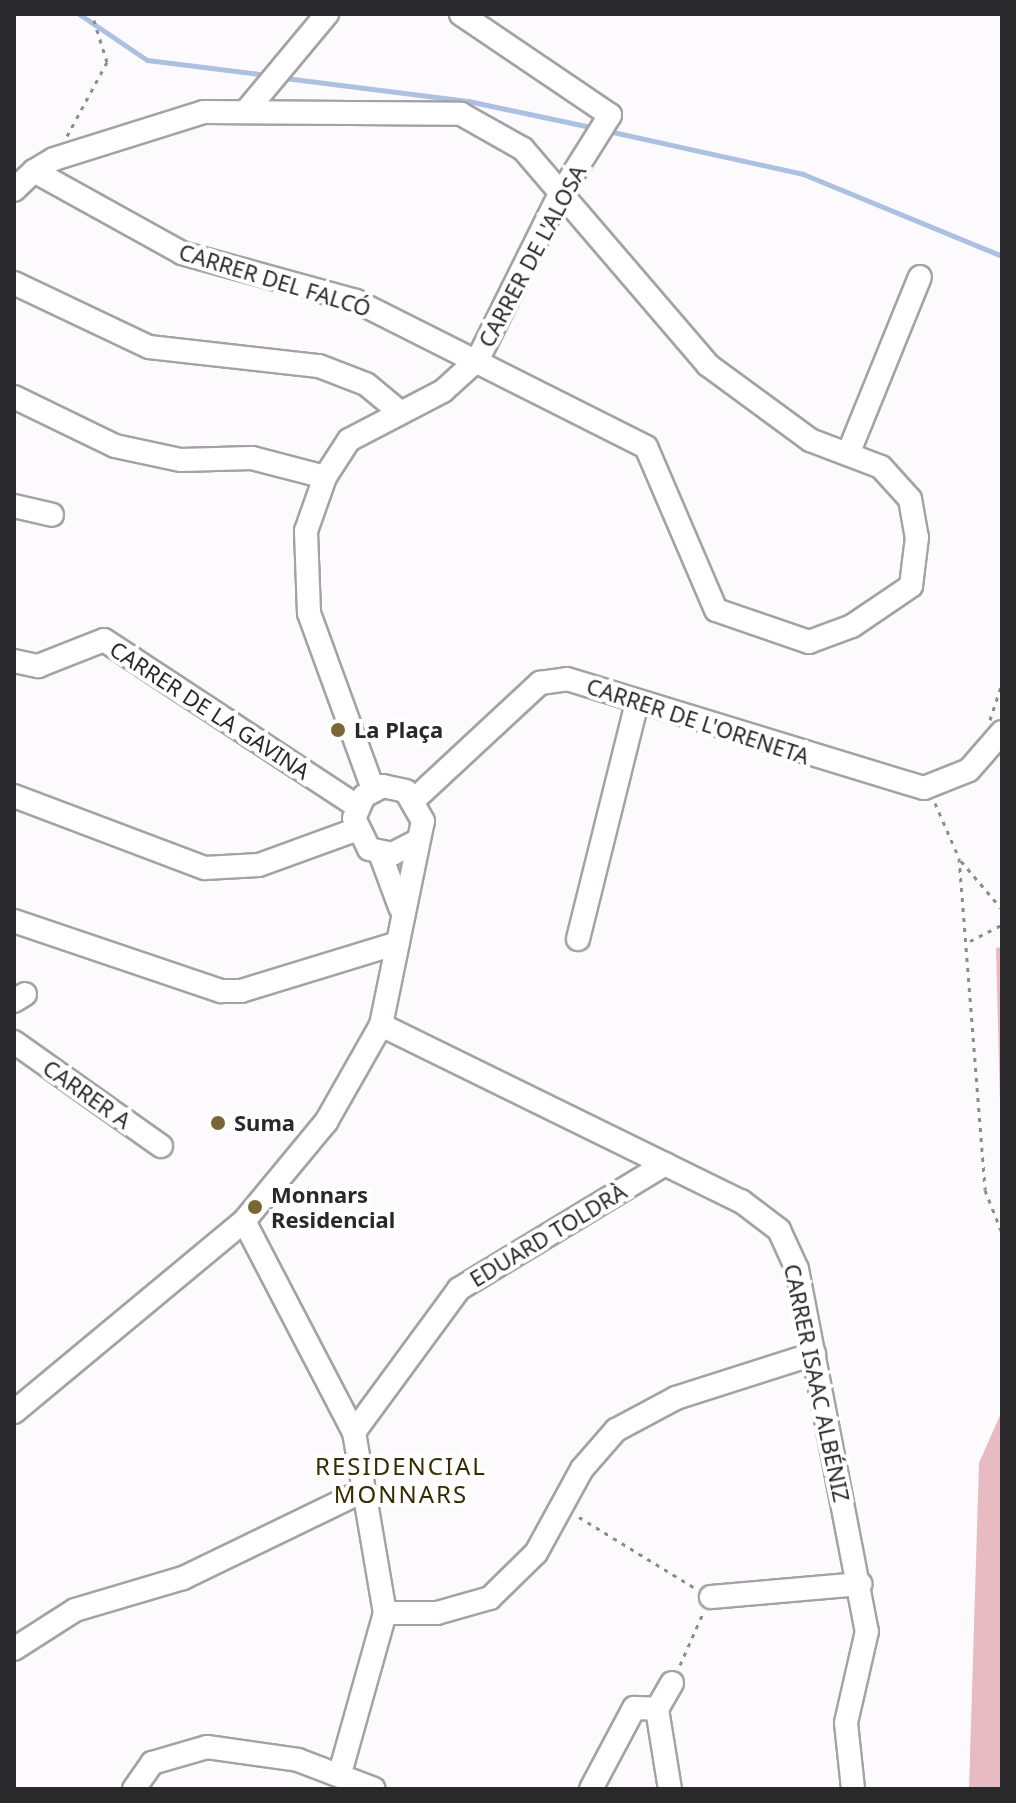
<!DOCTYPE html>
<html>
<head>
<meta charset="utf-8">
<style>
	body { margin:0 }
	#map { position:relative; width:1016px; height:1803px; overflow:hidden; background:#fdfafe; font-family:"Noto Sans",sans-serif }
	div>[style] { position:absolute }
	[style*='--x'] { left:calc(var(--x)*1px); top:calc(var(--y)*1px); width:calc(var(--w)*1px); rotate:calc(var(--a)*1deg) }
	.forest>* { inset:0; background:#e8bbc2 }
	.stream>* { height:5px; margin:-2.5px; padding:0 2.5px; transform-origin:2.5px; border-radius:2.5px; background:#acc0e1 }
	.path>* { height:3px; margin-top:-1.5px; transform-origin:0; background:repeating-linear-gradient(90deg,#8d8b8e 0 4px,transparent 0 10px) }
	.roads { filter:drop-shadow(2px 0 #a4a2a5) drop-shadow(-2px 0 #a4a2a5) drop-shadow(0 2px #a4a2a5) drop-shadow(0 -2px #a4a2a5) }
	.minor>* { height:22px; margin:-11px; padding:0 11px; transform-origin:11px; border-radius:11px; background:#fff }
	.dots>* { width:22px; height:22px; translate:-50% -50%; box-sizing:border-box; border:4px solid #fff; border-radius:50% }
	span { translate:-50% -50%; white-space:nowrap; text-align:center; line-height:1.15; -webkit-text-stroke:8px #fff; paint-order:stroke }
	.street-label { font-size:22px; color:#29282a }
	.poi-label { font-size:22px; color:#29282a; font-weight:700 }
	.left { translate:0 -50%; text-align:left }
	.neighbourhood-label { font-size:24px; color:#382b00; letter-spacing:2px }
	.frame { position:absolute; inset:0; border:16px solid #29282a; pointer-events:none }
</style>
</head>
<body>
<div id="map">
	<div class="forest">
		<div style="clip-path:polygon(1002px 947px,1002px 1180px,996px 948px)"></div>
		<div style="clip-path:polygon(1002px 1411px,1002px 1789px,969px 1789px,979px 1463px)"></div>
	</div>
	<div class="stream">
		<div style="--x:79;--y:14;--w:82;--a:34.1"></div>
		<div style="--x:147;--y:60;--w:121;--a:7.1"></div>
		<div style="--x:285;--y:78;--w:184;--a:7.2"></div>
		<div style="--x:468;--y:101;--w:130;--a:12"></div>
		<div style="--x:608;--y:131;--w:200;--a:12.4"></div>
		<div style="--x:803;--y:174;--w:215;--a:22.4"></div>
	</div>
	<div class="path">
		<div style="--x:67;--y:136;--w:84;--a:-61.6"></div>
		<div style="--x:107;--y:62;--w:50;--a:-107.4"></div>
		<div style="--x:990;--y:720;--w:39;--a:-72"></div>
		<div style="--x:935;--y:803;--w:60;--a:66.4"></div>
		<div style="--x:959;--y:858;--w:333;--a:85.5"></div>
		<div style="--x:985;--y:1190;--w:46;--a:68.4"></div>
		<div style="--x:961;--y:861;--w:63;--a:49.5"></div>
		<div style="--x:970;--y:941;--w:36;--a:-27"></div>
		<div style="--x:579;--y:1517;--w:136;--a:31.5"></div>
		<div style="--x:680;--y:1665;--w:57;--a:-66.1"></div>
	</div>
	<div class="roads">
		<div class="minor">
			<div style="--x:247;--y:110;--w:125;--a:-50.2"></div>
			<div style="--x:14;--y:190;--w:28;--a:-44"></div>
			<div style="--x:34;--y:171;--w:23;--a:-31"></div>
			<div style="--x:54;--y:159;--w:157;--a:-17.4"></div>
			<div style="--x:204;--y:112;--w:257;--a:0.4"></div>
			<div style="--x:461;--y:114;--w:71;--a:29.4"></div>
			<div style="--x:523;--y:149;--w:284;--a:49.4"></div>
			<div style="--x:708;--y:365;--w:127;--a:36.3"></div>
			<div style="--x:810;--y:440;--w:76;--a:20.8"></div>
			<div style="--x:881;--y:467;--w:43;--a:47.8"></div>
			<div style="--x:910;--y:499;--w:39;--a:80"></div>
			<div style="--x:917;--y:537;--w:49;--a:97"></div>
			<div style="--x:911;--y:586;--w:71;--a:145.9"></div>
			<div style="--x:852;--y:626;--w:46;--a:159.6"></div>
			<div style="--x:809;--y:642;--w:98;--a:-161"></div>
			<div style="--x:716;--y:610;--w:177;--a:-113.2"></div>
			<div style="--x:646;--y:447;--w:325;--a:-153.3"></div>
			<div style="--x:356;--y:301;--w:180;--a:-164.6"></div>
			<div style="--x:182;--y:253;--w:169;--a:-151"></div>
			<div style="--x:14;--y:283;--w:149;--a:25.4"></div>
			<div style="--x:149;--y:347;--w:171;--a:6.4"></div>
			<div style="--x:319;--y:366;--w:50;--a:21"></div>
			<div style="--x:366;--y:384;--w:45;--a:39.6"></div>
			<div style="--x:14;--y:397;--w:112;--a:25.9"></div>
			<div style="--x:115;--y:446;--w:67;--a:12"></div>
			<div style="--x:181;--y:460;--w:71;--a:-1.6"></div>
			<div style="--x:252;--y:458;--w:75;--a:14.6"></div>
			<div style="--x:848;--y:454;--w:191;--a:-67.9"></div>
			<div style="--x:14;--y:506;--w:39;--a:13"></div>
			<div style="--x:14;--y:661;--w:25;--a:12"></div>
			<div style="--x:38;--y:666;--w:71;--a:-21.5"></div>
			<div style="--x:104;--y:640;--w:303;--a:33.3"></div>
			<div style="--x:373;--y:789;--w:187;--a:-110"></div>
			<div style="--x:309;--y:613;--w:82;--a:-92.1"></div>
			<div style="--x:306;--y:531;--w:57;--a:-70.6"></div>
			<div style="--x:325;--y:477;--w:44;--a:-57"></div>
			<div style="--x:349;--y:440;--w:106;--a:-27.5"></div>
			<div style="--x:443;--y:391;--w:47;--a:-42.4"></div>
			<div style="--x:478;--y:359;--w:180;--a:-63.6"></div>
			<div style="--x:558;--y:198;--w:98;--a:-57.9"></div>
			<div style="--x:610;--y:115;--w:180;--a:-145.9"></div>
			<div style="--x:14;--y:796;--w:204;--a:20.7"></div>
			<div style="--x:205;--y:868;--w:54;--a:-3.2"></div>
			<div style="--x:259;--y:865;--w:102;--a:-20"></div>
			<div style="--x:415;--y:799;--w:171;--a:-42.9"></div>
			<div style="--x:540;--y:683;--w:27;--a:-8"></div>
			<div style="--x:567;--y:679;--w:373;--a:17"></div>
			<div style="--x:924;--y:788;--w:48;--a:-21.8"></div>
			<div style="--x:969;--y:770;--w:50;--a:-49"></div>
			<div style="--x:380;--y:853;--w:58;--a:69.7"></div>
			<div style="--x:14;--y:921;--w:219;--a:18.7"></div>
			<div style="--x:221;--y:991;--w:20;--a:0"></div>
			<div style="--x:241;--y:991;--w:164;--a:-17"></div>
			<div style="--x:578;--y:939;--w:244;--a:-76"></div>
			<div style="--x:14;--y:1001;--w:13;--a:-32"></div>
			<div style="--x:381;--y:1025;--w:401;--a:26.1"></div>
			<div style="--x:741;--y:1201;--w:48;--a:37.3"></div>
			<div style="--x:779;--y:1230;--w:43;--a:65.2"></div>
			<div style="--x:797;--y:1269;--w:369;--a:79.1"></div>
			<div style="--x:867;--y:1631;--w:94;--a:102.9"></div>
			<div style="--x:846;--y:1723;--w:66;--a:83.9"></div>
			<div style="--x:14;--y:1042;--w:180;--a:35.3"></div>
			<div style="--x:244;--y:1221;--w:238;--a:62.5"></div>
			<div style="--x:354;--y:1432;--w:184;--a:80.3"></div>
			<div style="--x:385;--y:1613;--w:166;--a:105.7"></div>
			<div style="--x:14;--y:1412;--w:299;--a:-39.7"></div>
			<div style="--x:244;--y:1221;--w:129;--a:-50.4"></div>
			<div style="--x:326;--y:1122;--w:112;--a:-60.4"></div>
			<div style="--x:381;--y:1025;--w:208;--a:-78.4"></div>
			<div style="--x:423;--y:821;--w:34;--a:-120"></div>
			<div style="--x:406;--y:791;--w:24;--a:-168"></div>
			<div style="--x:383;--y:786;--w:21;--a:152"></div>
			<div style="--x:364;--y:796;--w:24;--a:114"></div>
			<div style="--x:354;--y:818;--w:34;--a:64"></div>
			<div style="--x:369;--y:849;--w:24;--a:12"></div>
			<div style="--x:392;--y:854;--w:25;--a:-27"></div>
			<div style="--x:354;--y:1432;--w:177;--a:-53.7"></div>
			<div style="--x:459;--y:1289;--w:241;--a:-31.2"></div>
			<div style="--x:711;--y:1597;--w:150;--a:-5"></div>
			<div style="--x:385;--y:1613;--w:52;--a:0"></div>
			<div style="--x:437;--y:1613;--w:55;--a:-15.8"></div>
			<div style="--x:490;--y:1598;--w:64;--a:-44.4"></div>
			<div style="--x:536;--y:1553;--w:96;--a:-61.3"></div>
			<div style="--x:582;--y:1469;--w:52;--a:-48.9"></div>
			<div style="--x:616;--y:1430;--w:68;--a:-28.1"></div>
			<div style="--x:676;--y:1398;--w:145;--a:-17.7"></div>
			<div style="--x:14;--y:1649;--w:72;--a:-32.6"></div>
			<div style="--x:75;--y:1610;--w:113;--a:-16.5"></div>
			<div style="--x:183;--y:1578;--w:200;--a:-25.8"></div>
			<div style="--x:657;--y:1709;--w:81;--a:80.8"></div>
			<div style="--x:134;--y:1789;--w:32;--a:-55"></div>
			<div style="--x:152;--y:1763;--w:57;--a:-16.2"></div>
			<div style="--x:207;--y:1747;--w:92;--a:8.1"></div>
			<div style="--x:298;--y:1760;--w:81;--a:20.9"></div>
			<div style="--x:591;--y:1789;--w:92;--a:-62"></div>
			<div style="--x:634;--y:1708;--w:23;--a:2"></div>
			<div style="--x:657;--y:1709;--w:30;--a:-60"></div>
		</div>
	</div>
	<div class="dots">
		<div style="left:338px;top:730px;background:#786735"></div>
		<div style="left:218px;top:1123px;background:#786735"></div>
		<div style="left:255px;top:1207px;background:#786735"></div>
	</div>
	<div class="street-label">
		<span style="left:532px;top:256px;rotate:-62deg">CARRER DE L'ALOSA</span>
		<span style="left:275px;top:280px;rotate:17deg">CARRER DEL FALCÓ</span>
		<span style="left:210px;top:710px;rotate:33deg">CARRER DE LA GAVINA</span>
		<span style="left:698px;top:721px;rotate:18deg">CARRER DE L'ORENETA</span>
		<span style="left:87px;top:1094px;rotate:35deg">CARRER A</span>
		<span style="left:548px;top:1235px;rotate:-31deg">EDUARD TOLDRÀ</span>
		<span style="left:817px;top:1383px;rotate:78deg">CARRER ISAAC ALBÉNIZ</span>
	</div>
	<div class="poi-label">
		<span class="left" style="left:354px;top:730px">La Plaça</span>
		<span class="left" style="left:234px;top:1123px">Suma</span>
		<span class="left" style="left:271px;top:1207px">Monnars<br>Residencial</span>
	</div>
	<div class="neighbourhood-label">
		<span style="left:401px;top:1480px">RESIDENCIAL<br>MONNARS</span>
	</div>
	<div class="frame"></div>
</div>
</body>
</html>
